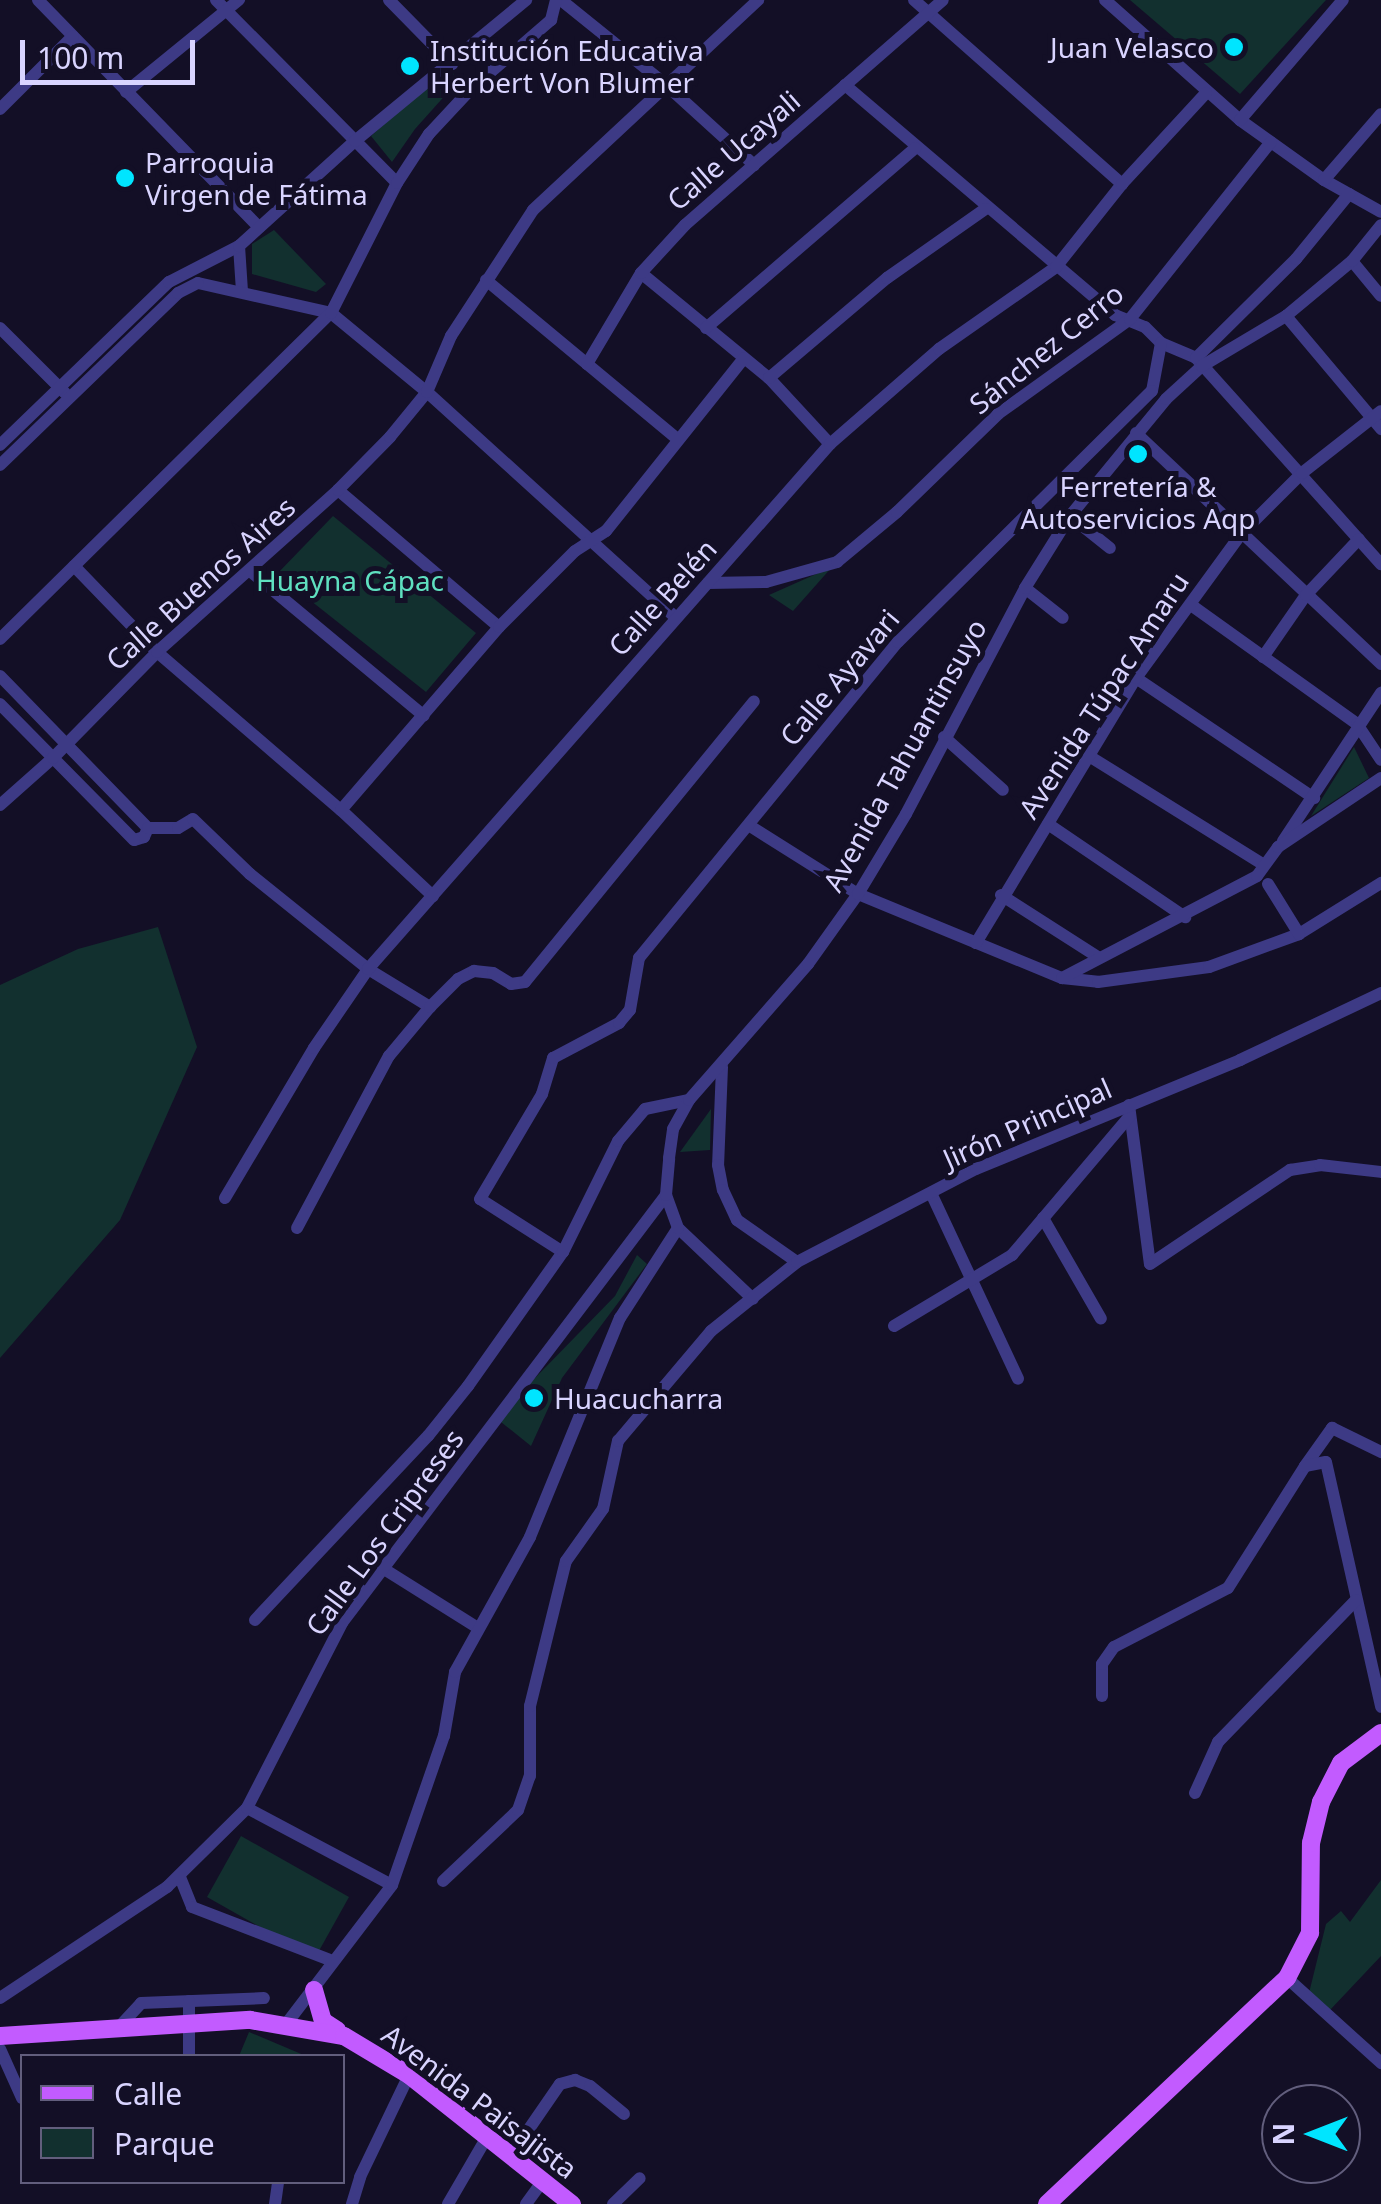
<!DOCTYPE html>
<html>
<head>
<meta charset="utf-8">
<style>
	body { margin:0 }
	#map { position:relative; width:1381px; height:2204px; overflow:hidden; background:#130f26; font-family:"Noto Sans",sans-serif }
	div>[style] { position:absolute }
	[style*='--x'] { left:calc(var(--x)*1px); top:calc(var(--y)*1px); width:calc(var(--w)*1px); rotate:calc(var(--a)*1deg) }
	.green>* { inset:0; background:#12302f }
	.minor>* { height:12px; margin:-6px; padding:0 6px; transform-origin:6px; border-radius:6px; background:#3d3a85 }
	.major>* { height:18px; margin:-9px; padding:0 9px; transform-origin:9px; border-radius:9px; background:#c25bff }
	.dots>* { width:28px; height:28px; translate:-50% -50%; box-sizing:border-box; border:5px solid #130f26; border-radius:50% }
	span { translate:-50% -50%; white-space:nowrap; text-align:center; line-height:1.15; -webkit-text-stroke:10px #130f26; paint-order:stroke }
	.poi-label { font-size:28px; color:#d9d4ff }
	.right { translate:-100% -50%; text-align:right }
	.left { translate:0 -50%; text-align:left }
	.street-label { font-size:28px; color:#d9d4ff }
	.park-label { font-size:28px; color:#5fe0c0 }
	.legend { position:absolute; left:20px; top:2054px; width:325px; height:130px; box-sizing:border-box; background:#130f26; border:2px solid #625e7d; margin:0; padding:12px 18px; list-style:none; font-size:30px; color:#d9d4ff }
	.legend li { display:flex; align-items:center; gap:20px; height:50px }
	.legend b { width:50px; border:2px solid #625e7d }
	.north { position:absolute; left:1261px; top:2084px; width:100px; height:100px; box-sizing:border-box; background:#130f26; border:2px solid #625e7d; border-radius:50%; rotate:270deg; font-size:28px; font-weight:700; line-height:40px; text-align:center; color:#d9d4ff }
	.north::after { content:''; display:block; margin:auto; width:35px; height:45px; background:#00e5ff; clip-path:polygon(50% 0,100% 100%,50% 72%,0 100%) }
	.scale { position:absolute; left:20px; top:40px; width:175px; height:45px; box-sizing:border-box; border:5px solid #d9d4ff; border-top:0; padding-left:12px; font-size:30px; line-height:35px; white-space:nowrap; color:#d9d4ff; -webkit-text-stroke:8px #130f26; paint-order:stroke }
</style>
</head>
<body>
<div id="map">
	<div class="green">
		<div style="clip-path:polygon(1130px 0,1326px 0,1240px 94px)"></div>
		<div style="clip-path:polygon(449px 67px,458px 81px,415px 129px,392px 162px,371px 136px)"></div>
		<div style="clip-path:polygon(274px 230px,326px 284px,316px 292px,252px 274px,252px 244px)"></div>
		<div style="clip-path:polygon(333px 516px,476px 633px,426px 692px,277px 574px)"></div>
		<div style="clip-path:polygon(832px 567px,793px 611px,769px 595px)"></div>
		<div style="clip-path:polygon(1354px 747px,1369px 778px,1311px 816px)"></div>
		<div style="clip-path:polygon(158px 927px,197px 1047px,120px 1220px,0 1358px,0 985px,78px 949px)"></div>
		<div style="clip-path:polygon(711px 1109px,710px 1150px,680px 1152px)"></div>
		<div style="clip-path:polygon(637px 1255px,647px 1264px,562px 1378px,531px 1446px,496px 1418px,615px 1296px)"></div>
		<div style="clip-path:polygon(241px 1836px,349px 1897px,315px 1958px,207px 1897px)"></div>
		<div style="clip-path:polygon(1381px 1880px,1381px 1956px,1330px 2010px,1309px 1993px,1326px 1924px,1341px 1911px,1350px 1922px)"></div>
		<div style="clip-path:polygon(249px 2032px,306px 2056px,239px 2056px)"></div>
	</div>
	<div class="minor">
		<div style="--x:38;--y:0;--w:317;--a:45.8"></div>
		<div style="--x:216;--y:0;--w:257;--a:45.3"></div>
		<div style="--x:389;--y:0;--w:90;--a:45.5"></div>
		<div style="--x:561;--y:0;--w:132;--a:38.9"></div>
		<div style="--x:664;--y:83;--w:122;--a:42.3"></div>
		<div style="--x:914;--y:0;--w:278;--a:41.5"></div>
		<div style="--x:1105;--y:0;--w:181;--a:41.6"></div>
		<div style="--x:1240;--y:120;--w:103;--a:35.5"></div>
		<div style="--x:1324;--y:180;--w:65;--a:29.3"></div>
		<div style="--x:845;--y:85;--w:355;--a:40.4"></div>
		<div style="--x:1115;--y:315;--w:32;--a:22"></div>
		<div style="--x:1145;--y:327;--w:23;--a:45"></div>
		<div style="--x:1161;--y:343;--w:38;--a:23"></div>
		<div style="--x:1196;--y:358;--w:277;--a:48.1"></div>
		<div style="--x:126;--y:92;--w:146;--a:-39.2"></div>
		<div style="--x:0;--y:109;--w:103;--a:-45"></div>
		<div style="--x:1240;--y:120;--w:158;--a:-49.4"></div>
		<div style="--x:1324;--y:180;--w:87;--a:-49.2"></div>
		<div style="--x:239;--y:246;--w:45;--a:86.2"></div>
		<div style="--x:1352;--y:261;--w:45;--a:50.4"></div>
		<div style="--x:641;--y:273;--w:166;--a:39.4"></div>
		<div style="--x:769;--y:378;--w:90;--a:47.3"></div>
		<div style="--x:486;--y:280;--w:247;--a:39.7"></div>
		<div style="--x:198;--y:283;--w:136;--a:12.7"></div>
		<div style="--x:331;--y:313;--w:124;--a:39.5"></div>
		<div style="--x:427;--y:392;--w:336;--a:42.2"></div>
		<div style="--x:1286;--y:316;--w:148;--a:49.9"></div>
		<div style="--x:0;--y:328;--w:92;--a:45"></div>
		<div style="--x:706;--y:328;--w:276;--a:-40.7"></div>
		<div style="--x:1196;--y:358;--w:141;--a:-44.7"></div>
		<div style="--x:1296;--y:259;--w:84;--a:-50.8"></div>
		<div style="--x:587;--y:364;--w:106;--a:-59.3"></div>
		<div style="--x:641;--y:273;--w:65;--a:-47.5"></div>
		<div style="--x:685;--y:225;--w:342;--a:-41.1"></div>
		<div style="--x:769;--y:378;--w:155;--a:-40.3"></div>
		<div style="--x:887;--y:278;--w:120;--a:-35.1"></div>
		<div style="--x:1152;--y:391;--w:49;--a:-79.4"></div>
		<div style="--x:1136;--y:433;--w:337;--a:43.3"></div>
		<div style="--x:0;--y:445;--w:235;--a:-44"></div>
		<div style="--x:169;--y:282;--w:79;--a:-27.2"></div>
		<div style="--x:239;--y:246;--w:156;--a:-42.2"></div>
		<div style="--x:355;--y:141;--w:222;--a:-39.5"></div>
		<div style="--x:0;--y:465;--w:248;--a:-44"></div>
		<div style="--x:178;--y:293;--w:22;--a:-27"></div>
		<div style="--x:338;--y:490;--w:211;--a:40.4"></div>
		<div style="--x:1070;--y:516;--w:51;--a:38.7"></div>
		<div style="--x:74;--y:566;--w:120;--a:46"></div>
		<div style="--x:157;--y:652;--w:243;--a:40.7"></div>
		<div style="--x:341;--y:810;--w:126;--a:43.1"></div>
		<div style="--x:250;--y:571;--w:226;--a:39.8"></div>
		<div style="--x:708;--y:583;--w:58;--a:-1"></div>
		<div style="--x:766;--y:582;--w:74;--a:-15.7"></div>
		<div style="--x:837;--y:562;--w:78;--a:-39.8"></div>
		<div style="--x:897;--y:512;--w:141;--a:-44.1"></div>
		<div style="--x:998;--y:414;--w:163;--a:-35.7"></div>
		<div style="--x:1130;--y:319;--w:226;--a:-51.5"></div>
		<div style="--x:1025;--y:588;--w:48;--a:38.3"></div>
		<div style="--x:1191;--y:605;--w:204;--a:35.6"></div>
		<div style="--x:1357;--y:724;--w:43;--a:56.3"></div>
		<div style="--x:0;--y:639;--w:465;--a:-44.6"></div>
		<div style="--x:331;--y:313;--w:146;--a:-63.1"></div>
		<div style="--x:397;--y:183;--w:59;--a:-56.9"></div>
		<div style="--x:429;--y:134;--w:62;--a:-47"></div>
		<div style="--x:471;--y:89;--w:106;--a:-40.8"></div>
		<div style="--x:551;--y:20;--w:21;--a:-76"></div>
		<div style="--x:1263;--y:657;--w:75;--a:-55.3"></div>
		<div style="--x:1306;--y:595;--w:77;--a:-46.6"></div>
		<div style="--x:0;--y:676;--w:212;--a:45.8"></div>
		<div style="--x:148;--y:828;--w:10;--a:114"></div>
		<div style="--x:144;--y:837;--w:10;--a:163"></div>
		<div style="--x:134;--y:840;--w:191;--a:-134.6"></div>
		<div style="--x:1136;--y:678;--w:215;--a:34"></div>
		<div style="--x:944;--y:737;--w:79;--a:41.9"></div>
		<div style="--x:1089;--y:756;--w:206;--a:31.9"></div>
		<div style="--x:0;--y:805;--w:71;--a:-41.6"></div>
		<div style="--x:53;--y:758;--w:148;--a:-45.5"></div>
		<div style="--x:157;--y:652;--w:243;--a:-41.8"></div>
		<div style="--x:338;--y:490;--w:74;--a:-45.5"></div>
		<div style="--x:390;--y:437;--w:58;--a:-50.6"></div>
		<div style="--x:427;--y:392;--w:61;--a:-66.8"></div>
		<div style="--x:451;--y:336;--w:150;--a:-56.9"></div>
		<div style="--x:533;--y:210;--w:308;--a:-43"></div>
		<div style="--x:341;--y:810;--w:242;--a:-49.2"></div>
		<div style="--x:499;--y:627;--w:107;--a:-45"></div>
		<div style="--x:575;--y:551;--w:37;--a:-33"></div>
		<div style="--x:606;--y:531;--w:221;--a:-51.4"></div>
		<div style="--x:1048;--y:824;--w:166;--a:34.2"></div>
		<div style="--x:750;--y:826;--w:128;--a:32.2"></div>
		<div style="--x:858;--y:894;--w:221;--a:22.4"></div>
		<div style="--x:1062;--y:978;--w:36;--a:6"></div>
		<div style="--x:1098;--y:982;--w:112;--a:-7.7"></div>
		<div style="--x:1209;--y:967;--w:96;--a:-20.1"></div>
		<div style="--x:1299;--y:934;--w:97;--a:-31.9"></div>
		<div style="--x:148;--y:828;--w:30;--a:0"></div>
		<div style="--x:178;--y:828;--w:17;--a:-31"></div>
		<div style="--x:193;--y:819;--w:79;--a:44"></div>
		<div style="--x:250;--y:874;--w:151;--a:38.8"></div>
		<div style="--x:368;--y:969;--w:73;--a:31.5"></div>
		<div style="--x:1283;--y:841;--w:178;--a:-56.5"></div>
		<div style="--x:1268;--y:884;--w:59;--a:58.2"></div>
		<div style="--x:1001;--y:895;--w:115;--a:32.6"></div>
		<div style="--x:976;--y:943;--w:310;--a:-58.9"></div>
		<div style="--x:1136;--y:678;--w:178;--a:-53.9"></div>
		<div style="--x:1241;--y:534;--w:86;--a:-45"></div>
		<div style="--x:1302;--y:473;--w:100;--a:-38.1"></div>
		<div style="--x:1062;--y:978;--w:220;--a:-27.6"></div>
		<div style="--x:1257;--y:876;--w:36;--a:-54"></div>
		<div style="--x:1278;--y:847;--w:124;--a:-33.8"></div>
		<div style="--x:722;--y:1067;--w:98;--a:92.3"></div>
		<div style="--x:718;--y:1165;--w:25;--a:79"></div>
		<div style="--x:723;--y:1190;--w:33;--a:65"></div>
		<div style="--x:737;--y:1220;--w:73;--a:35"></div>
		<div style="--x:1129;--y:1105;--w:160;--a:82.5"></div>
		<div style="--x:1150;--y:1264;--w:169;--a:-33.9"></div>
		<div style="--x:1290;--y:1170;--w:30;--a:-9"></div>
		<div style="--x:1320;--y:1165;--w:61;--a:6.5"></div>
		<div style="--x:931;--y:1193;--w:205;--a:64.9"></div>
		<div style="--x:225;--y:1198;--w:174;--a:-59.3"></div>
		<div style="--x:314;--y:1048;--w:96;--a:-55.6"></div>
		<div style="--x:368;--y:969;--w:699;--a:-48.65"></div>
		<div style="--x:830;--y:444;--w:145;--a:-41.1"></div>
		<div style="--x:939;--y:349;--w:143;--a:-35"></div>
		<div style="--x:1056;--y:267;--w:106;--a:-51.5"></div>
		<div style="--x:1122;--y:184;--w:124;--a:-47.3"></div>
		<div style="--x:1043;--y:1218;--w:116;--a:60.1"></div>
		<div style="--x:297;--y:1228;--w:195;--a:-61.9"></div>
		<div style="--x:389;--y:1056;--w:64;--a:-50.1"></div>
		<div style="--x:430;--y:1007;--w:40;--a:-45"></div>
		<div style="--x:458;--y:979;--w:18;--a:-27"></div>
		<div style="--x:474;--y:971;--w:19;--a:6"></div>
		<div style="--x:493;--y:973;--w:21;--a:31"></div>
		<div style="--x:511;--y:984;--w:14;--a:-8"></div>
		<div style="--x:525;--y:982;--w:362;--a:-50.8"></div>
		<div style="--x:678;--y:1228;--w:103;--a:43.4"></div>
		<div style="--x:563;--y:1252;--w:98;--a:-147.4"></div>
		<div style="--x:480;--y:1199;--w:122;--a:-59.4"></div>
		<div style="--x:542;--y:1094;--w:38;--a:-73"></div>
		<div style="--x:553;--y:1058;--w:75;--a:-27.9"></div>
		<div style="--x:619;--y:1023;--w:17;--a:-50"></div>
		<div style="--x:630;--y:1010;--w:53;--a:-80.2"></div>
		<div style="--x:639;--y:958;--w:409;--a:-50.7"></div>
		<div style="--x:898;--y:642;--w:357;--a:-44.7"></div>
		<div style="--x:894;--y:1326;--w:138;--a:-31"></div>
		<div style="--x:1012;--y:1255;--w:182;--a:-49.7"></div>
		<div style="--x:1305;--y:1466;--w:47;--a:-54.6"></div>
		<div style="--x:1332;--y:1428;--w:55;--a:26.1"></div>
		<div style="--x:384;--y:1569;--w:111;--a:32.1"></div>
		<div style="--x:255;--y:1620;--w:253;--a:-46.8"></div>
		<div style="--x:428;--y:1436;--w:64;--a:-51.3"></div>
		<div style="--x:468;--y:1386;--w:164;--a:-54.7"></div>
		<div style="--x:563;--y:1252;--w:124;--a:-63.6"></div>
		<div style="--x:618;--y:1141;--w:42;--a:-49.8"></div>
		<div style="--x:645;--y:1109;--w:45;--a:-11.6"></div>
		<div style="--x:1102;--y:1696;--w:32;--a:-90"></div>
		<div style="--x:1102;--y:1664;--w:21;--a:-55"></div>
		<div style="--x:1114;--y:1647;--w:128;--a:-27.4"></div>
		<div style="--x:1228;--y:1588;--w:144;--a:-57.7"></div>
		<div style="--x:1305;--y:1466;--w:21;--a:-11"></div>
		<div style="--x:1326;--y:1462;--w:251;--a:77.3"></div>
		<div style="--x:1195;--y:1793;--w:56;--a:-65.7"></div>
		<div style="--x:1218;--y:1742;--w:198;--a:-45.8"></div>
		<div style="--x:247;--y:1808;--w:164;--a:28"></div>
		<div style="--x:180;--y:1877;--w:32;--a:68"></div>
		<div style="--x:192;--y:1907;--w:151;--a:21"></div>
		<div style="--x:443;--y:1881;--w:103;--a:-43.4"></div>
		<div style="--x:518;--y:1810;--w:36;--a:-71"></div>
		<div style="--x:530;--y:1776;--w:70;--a:-90"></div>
		<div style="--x:530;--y:1706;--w:149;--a:-76.1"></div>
		<div style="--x:566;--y:1561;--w:64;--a:-54.6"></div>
		<div style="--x:603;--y:1509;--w:70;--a:-77.6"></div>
		<div style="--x:618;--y:1441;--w:144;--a:-49.8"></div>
		<div style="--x:711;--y:1331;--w:110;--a:-38.7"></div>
		<div style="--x:797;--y:1262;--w:202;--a:-27.5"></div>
		<div style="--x:976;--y:1169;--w:286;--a:-22.4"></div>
		<div style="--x:1240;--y:1060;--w:156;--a:-25.4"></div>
		<div style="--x:1287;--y:1978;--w:127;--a:42.1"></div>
		<div style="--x:0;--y:1998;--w:201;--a:-33.6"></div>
		<div style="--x:167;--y:1887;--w:112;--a:-44.6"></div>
		<div style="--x:247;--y:1808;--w:208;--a:-62.8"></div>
		<div style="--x:342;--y:1623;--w:537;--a:-52.87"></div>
		<div style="--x:287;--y:2023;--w:173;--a:-52.7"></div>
		<div style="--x:392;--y:1885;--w:158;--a:-70.8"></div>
		<div style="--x:444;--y:1736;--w:65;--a:-80.2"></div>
		<div style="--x:455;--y:1672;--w:154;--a:-60.9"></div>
		<div style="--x:530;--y:1537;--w:237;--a:-67.7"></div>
		<div style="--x:620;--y:1318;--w:107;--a:-57.2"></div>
		<div style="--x:678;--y:1228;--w:35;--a:-110"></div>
		<div style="--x:666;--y:1195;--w:37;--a:-85"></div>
		<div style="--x:669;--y:1158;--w:29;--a:-82"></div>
		<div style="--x:673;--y:1129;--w:33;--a:-61"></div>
		<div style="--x:689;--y:1100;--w:181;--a:-48.8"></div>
		<div style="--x:808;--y:964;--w:86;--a:-54.5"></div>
		<div style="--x:858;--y:894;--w:93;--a:-59"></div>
		<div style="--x:906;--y:814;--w:255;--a:-62.2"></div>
		<div style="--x:1025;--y:588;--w:85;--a:-58"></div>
		<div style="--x:1070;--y:516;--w:151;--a:-50.6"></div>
		<div style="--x:1166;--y:399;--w:49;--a:-42.5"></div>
		<div style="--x:1202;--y:366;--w:98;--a:-30.8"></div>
		<div style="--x:1286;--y:316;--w:86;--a:-39.8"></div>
		<div style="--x:1352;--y:261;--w:46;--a:-51.1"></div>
		<div style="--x:118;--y:2028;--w:34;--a:-47"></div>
		<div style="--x:141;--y:2003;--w:123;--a:-2.3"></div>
		<div style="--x:0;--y:2049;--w:54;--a:65.8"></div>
		<div style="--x:189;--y:2056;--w:55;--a:-90"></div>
		<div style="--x:511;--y:2155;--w:86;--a:-55.4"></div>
		<div style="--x:560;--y:2084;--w:16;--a:-15"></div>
		<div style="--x:575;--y:2080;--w:16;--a:22"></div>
		<div style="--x:590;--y:2086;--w:44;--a:39.5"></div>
		<div style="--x:275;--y:2204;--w:22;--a:-82"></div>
		<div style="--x:352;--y:2204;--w:28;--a:-73"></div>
		<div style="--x:360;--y:2177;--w:113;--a:-64.3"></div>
		<div style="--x:448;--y:2204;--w:78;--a:-59.8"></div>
		<div style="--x:526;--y:2204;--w:29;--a:-54"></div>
		<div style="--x:613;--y:2204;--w:37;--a:-44"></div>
	</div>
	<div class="major">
		<div style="--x:314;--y:1990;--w:32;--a:74"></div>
		<div style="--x:323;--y:2021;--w:17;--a:33"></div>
		<div style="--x:0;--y:2036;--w:251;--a:-3.7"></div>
		<div style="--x:250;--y:2020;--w:95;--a:9.7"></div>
		<div style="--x:344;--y:2036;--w:76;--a:31"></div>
		<div style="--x:409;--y:2075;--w:208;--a:38.4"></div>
		<div style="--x:1047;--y:2204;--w:330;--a:-43.3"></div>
		<div style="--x:1287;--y:1978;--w:51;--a:-62.9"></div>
		<div style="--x:1310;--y:1933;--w:90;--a:-89.4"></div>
		<div style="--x:1311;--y:1843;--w:42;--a:-76.3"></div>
		<div style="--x:1321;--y:1802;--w:44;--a:-62.9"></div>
		<div style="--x:1341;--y:1763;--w:50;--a:-36.9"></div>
	</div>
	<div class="dots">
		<div style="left:1234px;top:47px;background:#00e5ff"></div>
		<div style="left:410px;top:66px;background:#00e5ff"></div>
		<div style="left:125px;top:178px;background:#00e5ff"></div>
		<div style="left:1138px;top:454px;background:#00e5ff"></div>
		<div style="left:534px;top:1398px;background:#00e5ff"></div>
	</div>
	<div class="poi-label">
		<span class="right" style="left:1214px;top:47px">Juan Velasco</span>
		<span class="left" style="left:430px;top:66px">Institución Educativa<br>Herbert Von Blumer</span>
		<span class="left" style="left:145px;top:178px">Parroquia<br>Virgen de Fátima</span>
		<span style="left:1138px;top:502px">Ferretería &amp;<br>Autoservicios Aqp</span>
		<span class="left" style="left:554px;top:1398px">Huacucharra</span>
	</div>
	<div class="street-label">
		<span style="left:733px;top:150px;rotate:-41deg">Calle Ucayali</span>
		<span style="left:1046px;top:348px;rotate:-39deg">Sánchez Cerro</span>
		<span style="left:200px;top:583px;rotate:-42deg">Calle Buenos Aires</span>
		<span style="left:662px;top:597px;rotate:-48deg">Calle Belén</span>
		<span style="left:839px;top:677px;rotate:-50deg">Calle Ayavari</span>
		<span style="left:1103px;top:695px;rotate:-57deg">Avenida Túpac Amaru</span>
		<span style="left:904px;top:755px;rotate:-61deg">Avenida Tahuantinsuyo</span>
		<span style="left:1027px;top:1123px;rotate:-24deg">Jirón Principal</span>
		<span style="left:384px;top:1532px;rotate:-54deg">Calle Los Cripreses</span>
		<span style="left:480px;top:2101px;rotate:37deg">Avenida Paisajista</span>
	</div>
	<div class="park-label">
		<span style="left:350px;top:580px">Huayna Cápac</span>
	</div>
	<ul class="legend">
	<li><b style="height:12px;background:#c25bff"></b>Calle</li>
	<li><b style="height:28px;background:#12302f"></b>Parque</li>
	</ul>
	<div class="north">N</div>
	<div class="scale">100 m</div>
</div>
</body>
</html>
